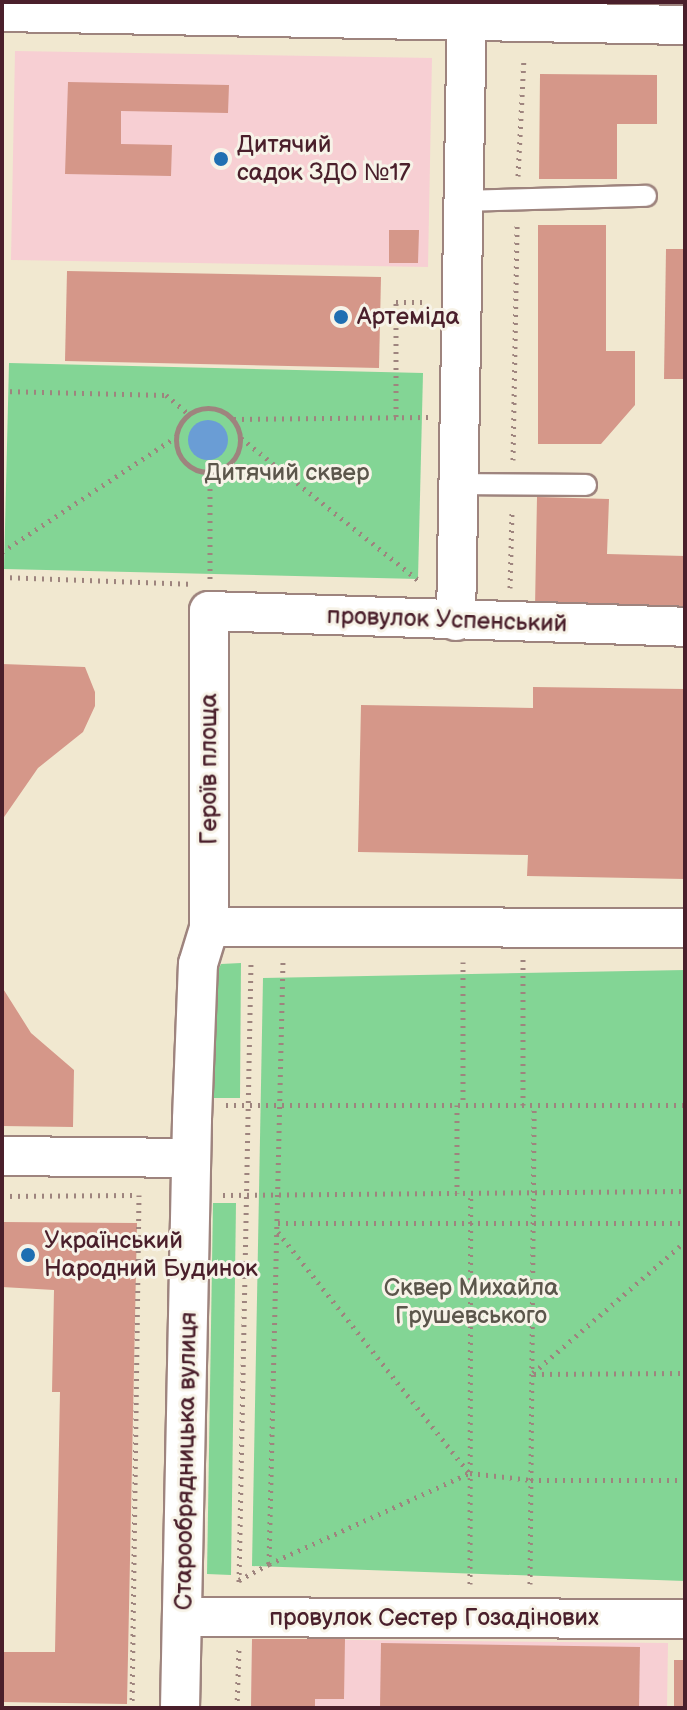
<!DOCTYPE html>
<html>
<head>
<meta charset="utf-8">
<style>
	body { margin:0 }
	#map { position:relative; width:687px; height:1710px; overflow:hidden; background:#f1e8d0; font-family:"Balsamiq Sans",sans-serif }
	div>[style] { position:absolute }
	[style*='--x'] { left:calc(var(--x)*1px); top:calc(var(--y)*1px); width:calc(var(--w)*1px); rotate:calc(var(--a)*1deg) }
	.built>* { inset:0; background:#f7cfd3 }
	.green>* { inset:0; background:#83d595 }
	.water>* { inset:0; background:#6a9dd5 }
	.round { border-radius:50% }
	.building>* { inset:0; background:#d59789 }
	.path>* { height:5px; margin-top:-2.5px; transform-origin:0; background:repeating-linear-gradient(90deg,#9e847e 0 2px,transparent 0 8px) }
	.path>.ring { margin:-2.5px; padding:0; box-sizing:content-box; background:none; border:5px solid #9e847e; border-radius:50% }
	.roads { filter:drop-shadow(2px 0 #9e847e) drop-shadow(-2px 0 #9e847e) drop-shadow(0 2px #9e847e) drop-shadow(0 -2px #9e847e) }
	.service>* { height:20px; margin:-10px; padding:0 10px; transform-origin:10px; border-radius:10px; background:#fff }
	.minor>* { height:38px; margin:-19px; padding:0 19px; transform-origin:19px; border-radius:19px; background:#fff }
	.dots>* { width:22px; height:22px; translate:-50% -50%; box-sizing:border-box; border:4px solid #f7f3e8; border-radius:50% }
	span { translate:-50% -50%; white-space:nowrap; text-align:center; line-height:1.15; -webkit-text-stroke:6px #f7f3e8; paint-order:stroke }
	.poi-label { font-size:24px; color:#4a1f2b }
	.left { translate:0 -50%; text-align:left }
	.park-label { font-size:24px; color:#5b564b }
	.street-label { font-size:24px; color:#4a1f2b }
	.frame { position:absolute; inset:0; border:4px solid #4a1f2b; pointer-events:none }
</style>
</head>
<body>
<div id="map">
	<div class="built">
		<div style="clip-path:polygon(15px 51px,432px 58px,428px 267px,11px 260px)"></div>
		<div style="clip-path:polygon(252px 1639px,668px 1643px,667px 1708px,251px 1708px)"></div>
	</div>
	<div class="green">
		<div style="clip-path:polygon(9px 363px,423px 373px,418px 579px,4px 569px)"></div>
		<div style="clip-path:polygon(241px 963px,240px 1098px,212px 1098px,214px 979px,221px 964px)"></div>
		<div style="clip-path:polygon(685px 970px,685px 1581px,252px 1566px,263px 978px)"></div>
		<div style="clip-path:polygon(213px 1203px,236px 1203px,231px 1575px,207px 1574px)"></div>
	</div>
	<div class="water">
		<div class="round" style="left:188px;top:420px;width:40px;height:40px"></div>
	</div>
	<div class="building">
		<div style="clip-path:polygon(540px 74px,657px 75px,657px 124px,617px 124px,617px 179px,539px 179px)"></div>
		<div style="clip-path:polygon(68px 82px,229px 85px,228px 113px,121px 111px,121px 144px,172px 145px,171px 176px,65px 174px)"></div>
		<div style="clip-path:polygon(538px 225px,606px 225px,606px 351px,635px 351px,635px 405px,601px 444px,538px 444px)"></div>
		<div style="clip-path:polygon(389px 230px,419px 230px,418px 263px,389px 263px)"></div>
		<div style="clip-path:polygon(666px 249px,685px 249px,685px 379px,664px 379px)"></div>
		<div style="clip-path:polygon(67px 271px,381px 277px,379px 368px,65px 361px)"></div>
		<div style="clip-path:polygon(537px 497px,609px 499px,607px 554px,685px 556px,685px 611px,535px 607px)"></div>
		<div style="clip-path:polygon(2px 664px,85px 667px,95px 692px,95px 706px,83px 732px,38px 768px,2px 820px)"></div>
		<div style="clip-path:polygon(533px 687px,685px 689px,685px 879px,527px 876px,528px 855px,358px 852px,361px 705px,533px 708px)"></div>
		<div style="clip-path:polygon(2px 987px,31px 1033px,74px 1070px,73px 1127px,2px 1126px)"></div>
		<div style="clip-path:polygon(2px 1222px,137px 1223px,127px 1704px,2px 1702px,2px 1652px,55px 1652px,60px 1392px,52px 1392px,54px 1290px,2px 1287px)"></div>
		<div style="clip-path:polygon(252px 1639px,345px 1639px,344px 1699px,315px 1699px,315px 1708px,251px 1708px)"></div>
		<div style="clip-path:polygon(381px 1643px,640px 1647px,639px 1708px,380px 1708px)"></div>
		<div style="clip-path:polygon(674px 1660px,685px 1660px,685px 1708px,674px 1708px)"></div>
	</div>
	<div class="path">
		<div style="--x:518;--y:176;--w:118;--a:-87.1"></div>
		<div style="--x:2;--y:391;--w:164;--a:1.4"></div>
		<div style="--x:166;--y:395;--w:30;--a:40"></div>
		<div class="ring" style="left:176px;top:408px;width:59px;height:59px"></div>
		<div style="--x:396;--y:417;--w:115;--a:-90"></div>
		<div style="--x:396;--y:302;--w:32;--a:0"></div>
		<div style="--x:234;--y:419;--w:194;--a:-0.6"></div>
		<div style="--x:241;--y:438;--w:231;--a:38.7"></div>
		<div style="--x:513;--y:460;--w:238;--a:-89"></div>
		<div style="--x:210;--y:473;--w:106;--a:90"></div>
		<div style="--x:2;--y:552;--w:209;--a:-33.5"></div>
		<div style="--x:2;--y:577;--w:187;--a:2.1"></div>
		<div style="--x:510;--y:588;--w:78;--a:-88.5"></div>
		<div style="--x:463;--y:962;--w:143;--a:90"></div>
		<div style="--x:226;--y:1105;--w:459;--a:0"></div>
		<div style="--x:457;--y:1105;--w:88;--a:90"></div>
		<div style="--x:523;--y:1105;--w:146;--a:-90"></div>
		<div style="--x:223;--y:1195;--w:462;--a:-0.5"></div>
		<div style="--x:2;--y:1196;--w:131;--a:-0.4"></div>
		<div style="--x:278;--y:1223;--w:407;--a:0"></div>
		<div style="--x:278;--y:1232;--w:306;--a:51.6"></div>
		<div style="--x:533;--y:1373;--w:201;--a:-40.8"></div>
		<div style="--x:534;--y:1374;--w:151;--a:-0.4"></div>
		<div style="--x:269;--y:1564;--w:221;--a:-24.4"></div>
		<div style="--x:470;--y:1473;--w:61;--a:6.5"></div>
		<div style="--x:531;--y:1480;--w:154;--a:0"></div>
		<div style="--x:239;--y:1580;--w:34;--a:-28"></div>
		<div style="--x:269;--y:1564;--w:604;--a:-88.67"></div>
		<div style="--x:239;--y:1582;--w:621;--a:-88.89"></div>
		<div style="--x:470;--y:1584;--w:391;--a:-89.9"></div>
		<div style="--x:530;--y:1584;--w:479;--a:-89.5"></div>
		<div style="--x:132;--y:1708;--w:513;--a:-89.22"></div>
		<div style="--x:237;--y:1708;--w:60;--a:-88.1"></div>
	</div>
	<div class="roads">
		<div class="service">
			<div style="--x:463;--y:201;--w:183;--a:-1.6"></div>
			<div style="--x:458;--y:484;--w:128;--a:0.4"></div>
		</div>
		<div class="minor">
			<div style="--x:2;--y:12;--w:683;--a:1.09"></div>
			<div style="--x:456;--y:621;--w:619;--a:-88.98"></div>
			<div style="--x:209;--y:927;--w:476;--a:0.1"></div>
			<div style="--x:2;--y:1156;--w:188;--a:0.6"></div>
			<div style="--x:184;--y:1617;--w:501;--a:0.23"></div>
			<div style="--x:180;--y:1708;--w:589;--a:-88.83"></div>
			<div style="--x:192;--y:1119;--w:155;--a:-87.8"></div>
			<div style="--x:198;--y:964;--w:39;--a:-73"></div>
			<div style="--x:209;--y:927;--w:316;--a:-90"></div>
			<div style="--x:209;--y:611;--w:476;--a:1.9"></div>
		</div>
	</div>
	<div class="dots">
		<div style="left:221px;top:159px;background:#1f6fb2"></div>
		<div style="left:341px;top:317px;background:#1f6fb2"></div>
		<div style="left:28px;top:1255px;background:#1f6fb2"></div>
	</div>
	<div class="poi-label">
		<span class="left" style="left:237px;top:159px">Дитячий<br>садок ЗДО №17</span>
		<span class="left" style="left:357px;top:317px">Артеміда</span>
		<span class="left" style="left:44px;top:1255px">Український<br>Народний Будинок</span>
	</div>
	<div class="park-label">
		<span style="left:287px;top:473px">Дитячий сквер</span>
		<span style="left:471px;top:1302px">Сквер Михайла<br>Грушевського</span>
	</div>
	<div class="street-label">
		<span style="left:447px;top:620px;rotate:2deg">провулок Успенський</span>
		<span style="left:209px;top:769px;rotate:-90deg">Героїв площа</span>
		<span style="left:186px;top:1461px;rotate:-89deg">Старообрядницька вулиця</span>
		<span style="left:434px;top:1618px">провулок Сестер Гозадінових</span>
	</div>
	<div class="frame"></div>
</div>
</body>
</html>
